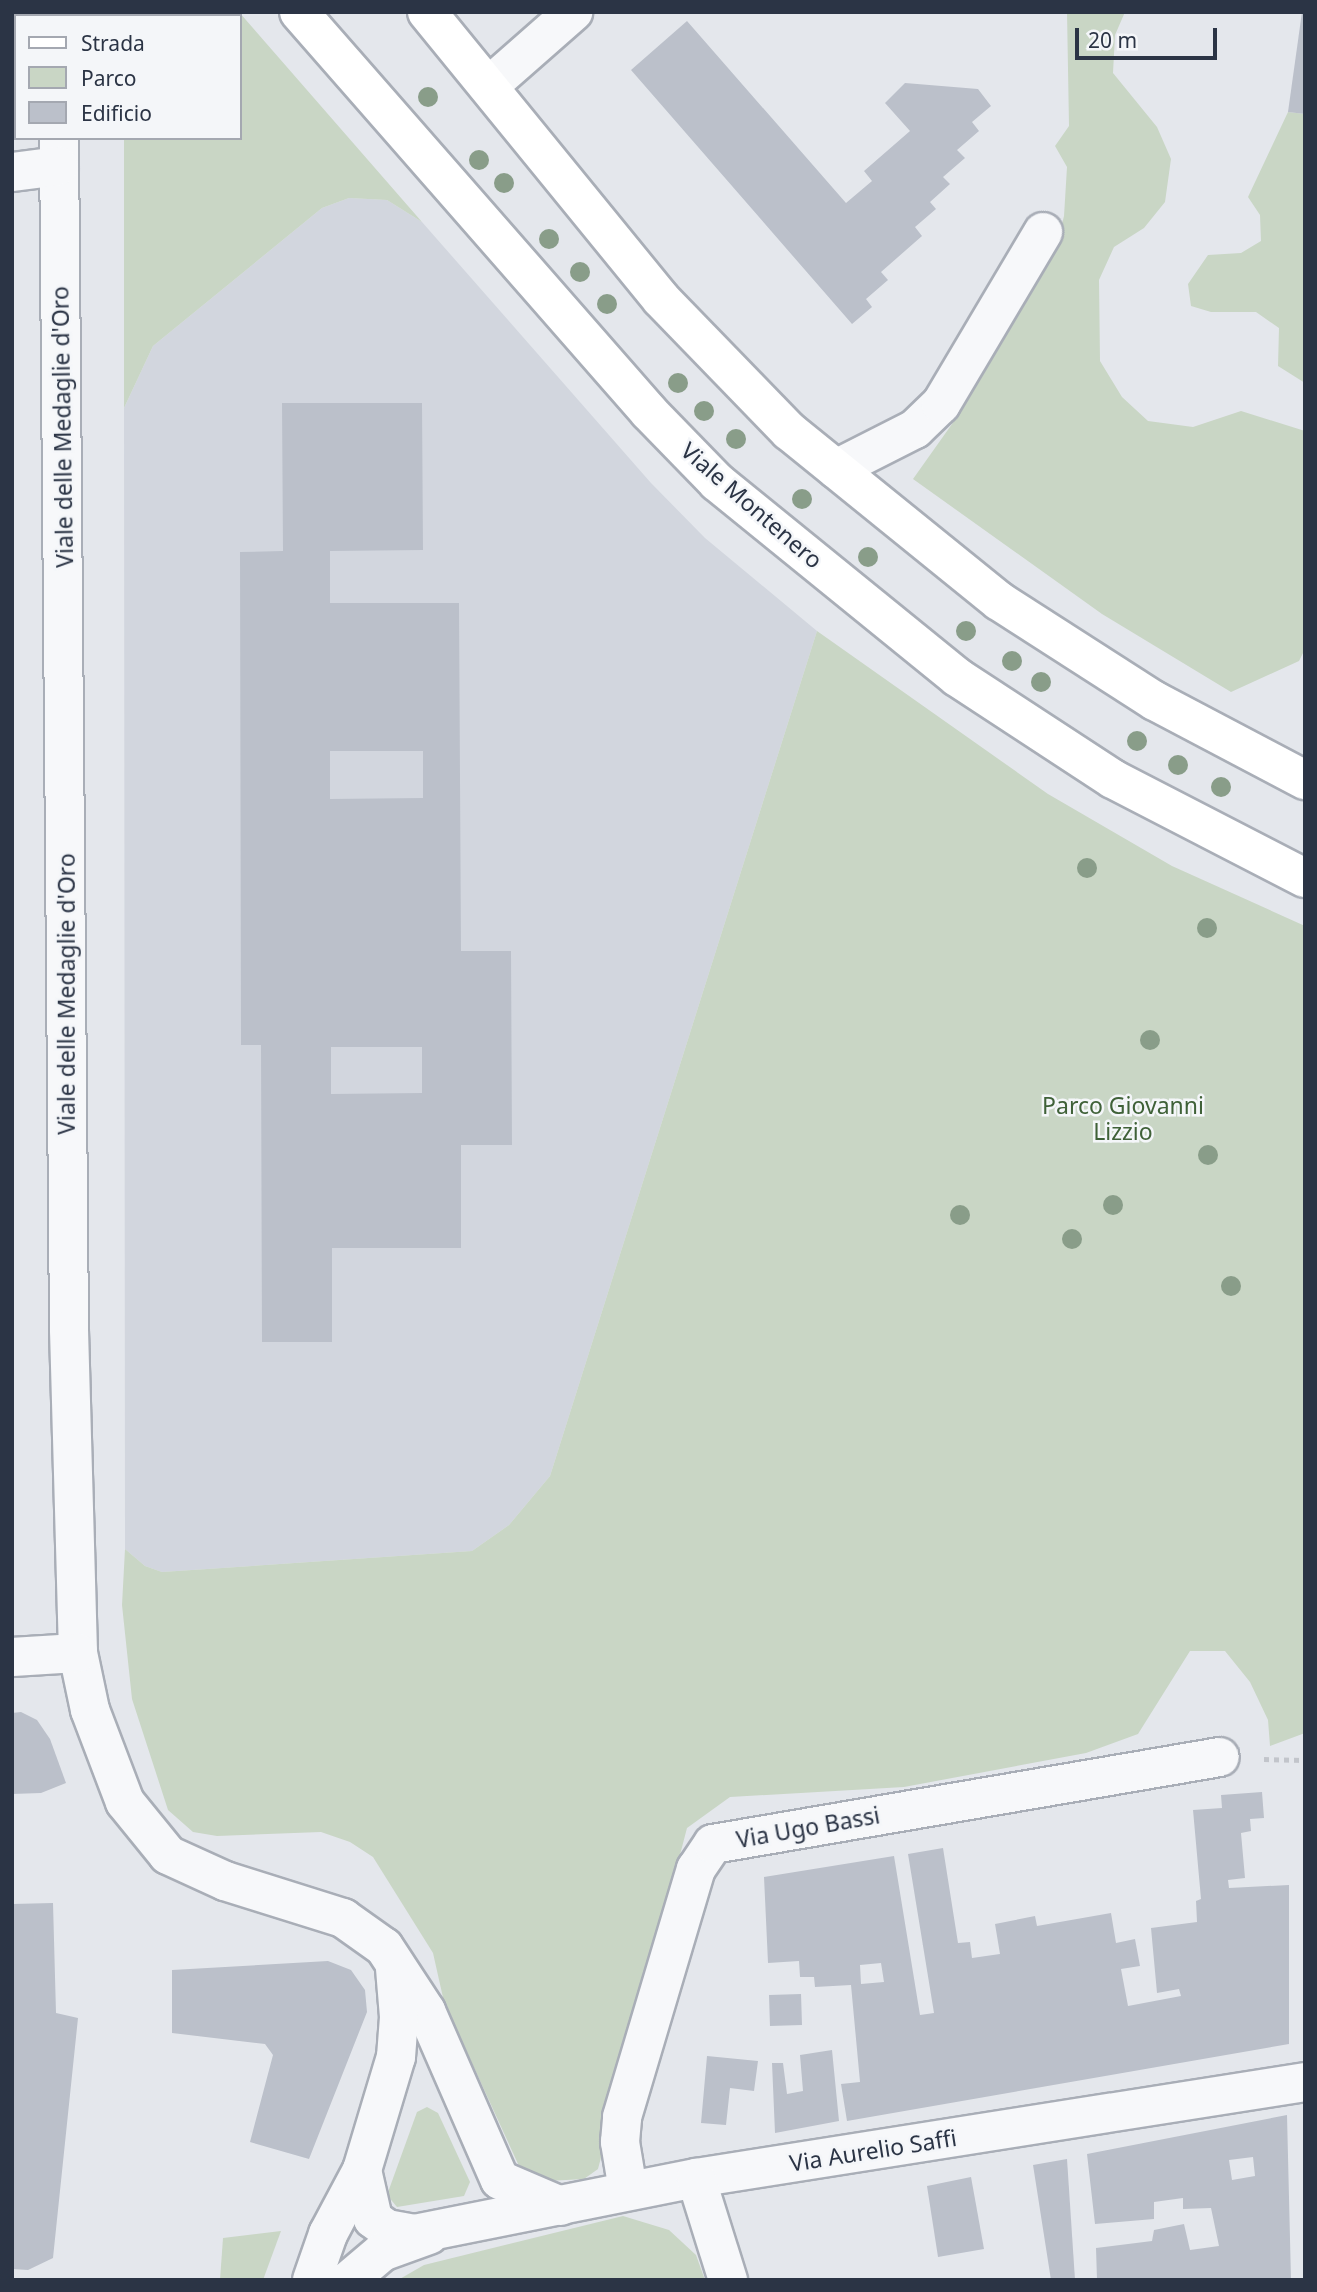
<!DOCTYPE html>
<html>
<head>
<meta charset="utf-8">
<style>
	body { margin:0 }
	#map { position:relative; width:1317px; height:2292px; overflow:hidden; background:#e4e7ec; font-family:"Noto Sans",sans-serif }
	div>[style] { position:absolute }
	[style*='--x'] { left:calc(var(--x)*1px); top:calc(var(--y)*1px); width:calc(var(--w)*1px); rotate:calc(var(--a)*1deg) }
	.built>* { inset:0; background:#d2d6de }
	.green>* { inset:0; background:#c9d6c5 }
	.building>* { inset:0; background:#bbc0ca }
	.path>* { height:4.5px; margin-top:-2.25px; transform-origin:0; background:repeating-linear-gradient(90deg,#c2c5cb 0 5px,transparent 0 10px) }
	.roads { filter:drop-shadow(2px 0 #a9aeb7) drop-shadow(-2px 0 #a9aeb7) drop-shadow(0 2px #a9aeb7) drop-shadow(0 -2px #a9aeb7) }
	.minor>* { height:38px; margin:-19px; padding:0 19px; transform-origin:19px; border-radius:19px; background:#f7f8fa }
	.secondary>* { height:38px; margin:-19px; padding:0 19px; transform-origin:19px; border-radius:19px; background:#fff }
	.trees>* { width:20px; height:20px; margin:-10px; border-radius:50%; background:#899d89 }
	span { translate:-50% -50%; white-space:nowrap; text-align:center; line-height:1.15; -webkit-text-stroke:5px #f4f6f9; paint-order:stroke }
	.street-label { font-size:23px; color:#2b3445 }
	.park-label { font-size:23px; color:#3f6138 }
	.frame { position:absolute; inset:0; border:14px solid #2b3445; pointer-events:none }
	.legend { position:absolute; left:14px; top:14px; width:228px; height:126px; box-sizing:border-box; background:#f4f6f9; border:2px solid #a4a8b1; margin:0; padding:9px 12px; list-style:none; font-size:21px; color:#2b3445 }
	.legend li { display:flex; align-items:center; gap:14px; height:35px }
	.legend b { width:35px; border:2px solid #a4a8b1 }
	.scale { position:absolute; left:1075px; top:28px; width:142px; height:32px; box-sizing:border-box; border:4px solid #2b3445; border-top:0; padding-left:9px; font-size:21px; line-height:24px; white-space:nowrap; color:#2b3445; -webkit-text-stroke:5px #f4f6f9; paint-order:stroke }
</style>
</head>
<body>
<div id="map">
	<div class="built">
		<div style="clip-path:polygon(349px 198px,387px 200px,422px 222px,651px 483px,705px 538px,817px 631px,550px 1476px,509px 1525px,472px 1551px,162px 1572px,145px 1566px,125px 1549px,124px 408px,153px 346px,322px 208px)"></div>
	</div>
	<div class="green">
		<div style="clip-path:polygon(124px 12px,239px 12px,422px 222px,387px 200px,349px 198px,322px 208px,153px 346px,124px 408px,124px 138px,240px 138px,240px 16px)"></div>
		<div style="clip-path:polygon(1067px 12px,1125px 12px,1115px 35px,1113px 73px,1157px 127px,1171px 159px,1165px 202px,1144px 228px,1114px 247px,1099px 280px,1100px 361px,1122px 397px,1148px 421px,1193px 427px,1241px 411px,1305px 431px,1305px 649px,1299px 661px,1231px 692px,1102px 614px,913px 479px,952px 424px,1055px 252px,1064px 216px,1067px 167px,1055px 146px,1069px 126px)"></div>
		<div style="clip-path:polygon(1288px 112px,1305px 114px,1305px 383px,1278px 366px,1279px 328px,1256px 312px,1211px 312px,1191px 306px,1188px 284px,1208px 255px,1241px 253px,1261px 241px,1260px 215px,1248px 197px)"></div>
		<div style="clip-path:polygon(817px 631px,1048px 794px,1172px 866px,1305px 926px,1305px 1733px,1270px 1746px,1268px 1720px,1250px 1682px,1225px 1651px,1190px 1651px,1138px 1734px,1086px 1753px,904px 1787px,730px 1797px,687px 1828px,598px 2169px,584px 2179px,548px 2181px,519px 2166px,444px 2002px,433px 1953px,373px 1857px,350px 1842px,321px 1832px,217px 1836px,193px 1832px,168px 1810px,132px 1699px,122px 1605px,125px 1549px,145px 1566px,162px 1572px,472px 1551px,509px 1525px,550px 1476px)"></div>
		<div style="clip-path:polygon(427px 2107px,438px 2113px,470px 2182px,464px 2196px,397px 2207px,387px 2195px,417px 2112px)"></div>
		<div style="clip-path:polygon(623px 2216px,669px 2230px,696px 2255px,705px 2280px,398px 2280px,424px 2265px)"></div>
		<div style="clip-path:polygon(281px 2231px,263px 2280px,220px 2280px,223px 2238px)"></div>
	</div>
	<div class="building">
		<div style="clip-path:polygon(1302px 12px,1305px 12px,1305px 114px,1288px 112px)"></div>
		<div style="clip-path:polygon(687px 21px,846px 203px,872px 181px,864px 171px,910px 131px,885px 103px,905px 83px,978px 89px,991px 106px,972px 122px,979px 131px,957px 150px,965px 158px,943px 177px,950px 184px,930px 202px,936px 209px,915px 227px,922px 236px,881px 272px,888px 280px,866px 299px,872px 307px,852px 324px,631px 70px)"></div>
		<div style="clip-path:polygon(evenodd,282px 403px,422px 403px,423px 550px,330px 551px,330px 603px,459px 603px,461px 951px,511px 951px,512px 1145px,461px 1145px,461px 1248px,332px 1248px,332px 1342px,262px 1342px,261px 1045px,241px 1045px,240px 552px,283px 551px,282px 403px,330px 751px,423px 751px,423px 798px,330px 799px,330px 751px,282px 403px,331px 1047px,422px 1047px,422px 1093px,331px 1094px,331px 1047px)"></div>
		<div style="clip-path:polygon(21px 1712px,37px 1720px,50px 1739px,66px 1783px,41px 1793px,12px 1794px,12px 1713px)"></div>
		<div style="clip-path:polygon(evenodd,1262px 1792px,1264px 1818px,1250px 1819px,1251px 1831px,1241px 1833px,1245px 1878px,1228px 1880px,1229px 1888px,1289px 1885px,1289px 2044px,847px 2121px,841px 2084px,860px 2082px,851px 1985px,815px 1987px,814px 1977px,800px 1977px,799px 1961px,768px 1963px,764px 1877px,894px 1856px,920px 2015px,934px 2013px,908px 1854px,943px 1848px,958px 1943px,970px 1942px,972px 1958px,1000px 1954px,995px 1924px,1035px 1916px,1037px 1926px,1111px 1913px,1116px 1943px,1135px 1939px,1140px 1966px,1121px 1969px,1128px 2006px,1181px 1996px,1179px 1989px,1157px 1993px,1151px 1928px,1197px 1922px,1196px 1901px,1201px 1899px,1193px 1810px,1222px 1808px,1221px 1795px,1262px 1792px,881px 1963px,884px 1982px,861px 1984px,860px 1965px,881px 1963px)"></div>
		<div style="clip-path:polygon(53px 1903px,56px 2013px,78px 2018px,53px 2258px,28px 2270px,12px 2269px,12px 1904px)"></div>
		<div style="clip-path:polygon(328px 1961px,351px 1970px,365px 1990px,367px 2012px,309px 2159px,250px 2142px,273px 2055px,265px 2044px,172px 2033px,172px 1970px)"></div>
		<div style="clip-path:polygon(801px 1994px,802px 2025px,770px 2026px,769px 1995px)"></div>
		<div style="clip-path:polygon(832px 2050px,839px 2121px,775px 2133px,772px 2063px,783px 2063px,787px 2094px,803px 2091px,800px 2055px)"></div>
		<div style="clip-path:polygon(707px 2056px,758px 2061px,754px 2091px,730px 2088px,726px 2125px,701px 2123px)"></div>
		<div style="clip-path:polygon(evenodd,1287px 2115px,1291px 2280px,1097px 2280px,1096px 2248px,1152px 2241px,1154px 2230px,1184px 2224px,1190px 2250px,1219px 2246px,1211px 2208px,1183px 2209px,1183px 2198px,1154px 2202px,1154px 2219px,1095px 2224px,1087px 2154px,1287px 2115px,1253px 2157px,1255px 2176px,1232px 2180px,1229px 2160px,1253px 2157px)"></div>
		<div style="clip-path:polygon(1067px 2159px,1075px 2280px,1051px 2280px,1033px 2165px)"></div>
		<div style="clip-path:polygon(971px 2177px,984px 2249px,938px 2257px,927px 2186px)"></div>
	</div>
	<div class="path">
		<div style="--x:1264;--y:1759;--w:41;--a:1.4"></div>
	</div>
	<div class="roads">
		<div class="minor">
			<div style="--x:42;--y:12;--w:4;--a:76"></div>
			<div style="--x:74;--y:16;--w:4;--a:-76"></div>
			<div style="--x:490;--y:85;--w:111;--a:-41.3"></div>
			<div style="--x:59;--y:138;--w:1192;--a:89.52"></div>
			<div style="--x:69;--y:1330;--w:323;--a:88.4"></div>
			<div style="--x:78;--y:1653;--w:58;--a:78.1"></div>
			<div style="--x:90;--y:1710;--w:98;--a:69.2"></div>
			<div style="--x:125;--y:1802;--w:68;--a:50.9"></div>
			<div style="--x:168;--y:1855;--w:63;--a:24.5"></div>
			<div style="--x:225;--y:1881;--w:124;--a:17.4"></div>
			<div style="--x:343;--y:1918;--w:50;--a:35.3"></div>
			<div style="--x:384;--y:1947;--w:77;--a:56.7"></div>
			<div style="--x:426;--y:2011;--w:184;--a:66.4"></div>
			<div style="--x:500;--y:2180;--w:66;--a:23.1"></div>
			<div style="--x:12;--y:172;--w:47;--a:-7.3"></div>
			<div style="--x:836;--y:469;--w:89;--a:-26.9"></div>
			<div style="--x:915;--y:429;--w:36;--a:-44"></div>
			<div style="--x:941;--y:404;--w:200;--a:-59.3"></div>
			<div style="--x:12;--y:1657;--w:66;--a:-3.5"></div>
			<div style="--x:362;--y:2170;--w:50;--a:77.3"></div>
			<div style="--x:373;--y:2219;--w:17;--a:36"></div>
			<div style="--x:387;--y:2229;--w:28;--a:10"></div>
			<div style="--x:415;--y:2234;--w:287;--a:-11.3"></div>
			<div style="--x:696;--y:2178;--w:617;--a:-8.96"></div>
			<div style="--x:696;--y:2178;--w:107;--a:72.6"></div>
			<div style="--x:628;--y:2190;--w:49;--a:-99.5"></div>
			<div style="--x:620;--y:2142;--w:25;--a:-85"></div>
			<div style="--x:622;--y:2117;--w:259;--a:-73.4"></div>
			<div style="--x:696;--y:1869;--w:30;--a:-56"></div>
			<div style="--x:713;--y:1844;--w:514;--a:-9.74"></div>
			<div style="--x:312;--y:2280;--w:49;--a:-70.8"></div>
			<div style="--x:328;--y:2234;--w:72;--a:-62"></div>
			<div style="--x:362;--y:2170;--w:118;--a:-73.3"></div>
			<div style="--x:396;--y:2057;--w:40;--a:-85.7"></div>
			<div style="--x:399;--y:2017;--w:49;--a:-94.7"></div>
			<div style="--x:349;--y:2280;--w:43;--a:-40.3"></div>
			<div style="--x:382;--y:2252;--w:50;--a:-19.9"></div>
		</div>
		<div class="secondary">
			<div style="--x:299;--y:12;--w:532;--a:48.81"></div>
			<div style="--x:649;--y:412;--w:98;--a:45.8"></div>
			<div style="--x:717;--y:482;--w:309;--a:39.1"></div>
			<div style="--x:957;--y:677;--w:186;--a:33.2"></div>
			<div style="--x:1113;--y:779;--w:216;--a:27.3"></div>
			<div style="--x:427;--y:12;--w:370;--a:50.8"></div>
			<div style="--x:661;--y:299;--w:184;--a:45.9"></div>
			<div style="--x:789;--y:431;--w:270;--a:39"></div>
			<div style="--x:999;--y:601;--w:185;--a:32.7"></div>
			<div style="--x:1155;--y:701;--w:170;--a:27.8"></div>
		</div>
	</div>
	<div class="trees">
		<div style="left:428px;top:97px"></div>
		<div style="left:479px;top:160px"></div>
		<div style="left:504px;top:183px"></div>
		<div style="left:549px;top:239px"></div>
		<div style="left:580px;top:272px"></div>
		<div style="left:607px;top:304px"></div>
		<div style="left:678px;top:383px"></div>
		<div style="left:704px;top:411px"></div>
		<div style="left:736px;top:439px"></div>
		<div style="left:802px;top:499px"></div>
		<div style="left:868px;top:557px"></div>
		<div style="left:966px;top:631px"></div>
		<div style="left:1012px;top:661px"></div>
		<div style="left:1041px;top:682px"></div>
		<div style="left:1137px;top:741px"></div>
		<div style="left:1178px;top:765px"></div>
		<div style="left:1221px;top:787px"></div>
		<div style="left:1087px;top:868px"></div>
		<div style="left:1207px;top:928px"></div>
		<div style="left:1150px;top:1040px"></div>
		<div style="left:1208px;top:1155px"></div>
		<div style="left:1113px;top:1205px"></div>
		<div style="left:960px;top:1215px"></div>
		<div style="left:1072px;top:1239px"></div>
		<div style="left:1231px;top:1286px"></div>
	</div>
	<div class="street-label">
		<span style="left:62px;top:427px;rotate:-91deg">Viale delle Medaglie d'Oro</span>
		<span style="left:752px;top:505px;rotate:41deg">Viale Montenero</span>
		<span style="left:66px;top:994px;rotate:-90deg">Viale delle Medaglie d'Oro</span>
		<span style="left:808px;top:1827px;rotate:-10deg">Via Ugo Bassi</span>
		<span style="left:873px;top:2150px;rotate:-9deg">Via Aurelio Saffi</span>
	</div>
	<div class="park-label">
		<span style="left:1123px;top:1118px">Parco Giovanni<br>Lizzio</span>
	</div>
	<div class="frame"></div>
	<ul class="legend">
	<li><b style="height:9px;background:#fff"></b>Strada</li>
	<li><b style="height:19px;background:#c9d6c5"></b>Parco</li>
	<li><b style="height:19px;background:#bbc0ca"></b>Edificio</li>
	</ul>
	<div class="scale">20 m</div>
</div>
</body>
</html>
